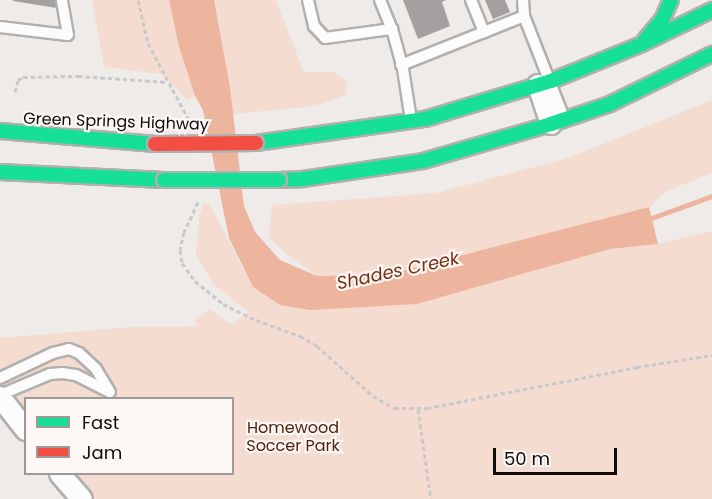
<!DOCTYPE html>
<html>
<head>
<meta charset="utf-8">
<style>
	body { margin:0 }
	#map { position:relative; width:712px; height:499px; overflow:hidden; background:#eeebe9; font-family:Poppins,sans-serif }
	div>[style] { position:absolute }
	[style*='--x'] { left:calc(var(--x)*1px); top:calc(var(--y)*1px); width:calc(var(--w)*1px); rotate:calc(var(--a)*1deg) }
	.green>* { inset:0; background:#f5dcd1 }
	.water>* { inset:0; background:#eeb59e }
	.stream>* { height:5px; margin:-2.5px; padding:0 2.5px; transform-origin:2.5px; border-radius:2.5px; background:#eeb59e }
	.building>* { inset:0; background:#a3a09f }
	.path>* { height:3px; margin-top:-1.5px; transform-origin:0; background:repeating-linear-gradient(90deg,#cac9c9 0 4.5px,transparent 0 7.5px) }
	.roads { filter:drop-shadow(2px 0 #b2b0ae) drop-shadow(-2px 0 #b2b0ae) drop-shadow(0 2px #b2b0ae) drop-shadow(0 -2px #b2b0ae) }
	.lane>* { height:10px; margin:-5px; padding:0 5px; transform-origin:5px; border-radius:5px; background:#fcfcfc }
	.street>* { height:20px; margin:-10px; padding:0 10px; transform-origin:10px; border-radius:10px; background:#fcfcfc }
	.fast>* { height:14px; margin:-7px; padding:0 7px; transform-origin:7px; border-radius:7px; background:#16e098 }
	.bridges { filter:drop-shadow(2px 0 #b2b0ae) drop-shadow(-2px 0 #b2b0ae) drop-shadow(0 2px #b2b0ae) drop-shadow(0 -2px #b2b0ae) }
	.fast-bridge>* { height:14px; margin:-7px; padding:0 7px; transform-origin:7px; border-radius:7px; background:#16e098 }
	.jam-bridge>* { height:14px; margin:-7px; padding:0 7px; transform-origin:7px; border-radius:7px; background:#f24e42 }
	span { translate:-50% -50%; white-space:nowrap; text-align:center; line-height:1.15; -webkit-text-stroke:4.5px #fdf7f5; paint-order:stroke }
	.street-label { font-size:16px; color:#0d0c0b }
	.park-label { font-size:16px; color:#54220c }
	.water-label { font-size:18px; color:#783110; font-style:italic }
	.legend { position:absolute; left:24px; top:397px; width:210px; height:78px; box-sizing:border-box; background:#fdf7f5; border:2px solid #9d9997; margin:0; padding:8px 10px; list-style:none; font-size:18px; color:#0d0c0b }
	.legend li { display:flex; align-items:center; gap:12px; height:30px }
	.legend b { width:30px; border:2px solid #9d9997 }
	.scale { position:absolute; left:493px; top:448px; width:124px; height:27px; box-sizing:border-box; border:3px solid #0d0c0b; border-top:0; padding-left:8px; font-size:18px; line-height:21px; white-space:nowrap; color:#0d0c0b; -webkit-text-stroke:4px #fdf7f5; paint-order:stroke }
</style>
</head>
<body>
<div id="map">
	<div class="green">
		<div style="clip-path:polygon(92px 0,169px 0,179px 47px,195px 96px,187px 100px,162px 74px,104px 67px)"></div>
		<div style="clip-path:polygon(214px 0,276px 0,304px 72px,334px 72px,347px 82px,346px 95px,316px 106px,233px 114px)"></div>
		<div style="clip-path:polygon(712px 100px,712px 173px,667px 191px,649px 207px,389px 274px,317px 276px,286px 254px,269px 237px,272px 205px,436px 193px,565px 159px)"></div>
		<div style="clip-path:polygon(209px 203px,253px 287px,280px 305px,610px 249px,658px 244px,712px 231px,712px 499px,83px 499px,63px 474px,232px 474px,232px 398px,26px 398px,25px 427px,0 395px,0 338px,132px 327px,200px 326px,193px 320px,210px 309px,230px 324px,249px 312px,214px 285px,196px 255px,199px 217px,203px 204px)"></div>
	</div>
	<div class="water">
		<div style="clip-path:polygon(169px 0,214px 0,230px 87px,244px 206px,255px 232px,280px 260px,317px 276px,389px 274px,649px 207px,658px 244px,610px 249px,417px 304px,310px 310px,280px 305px,253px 287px,229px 238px,203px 110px,195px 96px,179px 47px)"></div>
	</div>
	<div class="stream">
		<div style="--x:646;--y:220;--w:70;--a:-20"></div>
	</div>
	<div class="building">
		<div style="clip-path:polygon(13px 0,55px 0,57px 8px,13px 1px)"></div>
		<div style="clip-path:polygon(403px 0,446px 0,442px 2px,450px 26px,418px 39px)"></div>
		<div style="clip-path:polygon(485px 0,505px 0,510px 12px,493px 19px)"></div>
	</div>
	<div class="path">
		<div style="--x:138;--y:0;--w:44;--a:76.9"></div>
		<div style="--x:148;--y:43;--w:89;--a:62"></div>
		<div style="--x:15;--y:92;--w:12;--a:-76"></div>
		<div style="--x:18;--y:80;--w:6;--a:-31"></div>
		<div style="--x:23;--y:77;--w:55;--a:-1"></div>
		<div style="--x:78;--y:76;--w:90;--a:3.8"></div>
		<div style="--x:198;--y:202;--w:33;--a:115"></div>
		<div style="--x:184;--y:232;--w:18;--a:103"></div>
		<div style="--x:180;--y:250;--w:13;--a:81"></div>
		<div style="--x:182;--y:263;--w:22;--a:54"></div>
		<div style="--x:195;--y:281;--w:36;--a:39"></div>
		<div style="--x:223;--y:304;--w:37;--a:26"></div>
		<div style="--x:256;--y:320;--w:47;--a:20"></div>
		<div style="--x:300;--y:336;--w:20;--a:30"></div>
		<div style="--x:317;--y:346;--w:75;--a:41.8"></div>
		<div style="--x:373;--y:396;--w:24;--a:30"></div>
		<div style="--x:394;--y:408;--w:33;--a:0"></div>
		<div style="--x:427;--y:408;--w:214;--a:-11"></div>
		<div style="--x:637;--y:367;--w:76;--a:-9.1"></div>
		<div style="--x:418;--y:409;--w:91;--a:81.8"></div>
	</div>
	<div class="roads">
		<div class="lane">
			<div style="--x:308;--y:0;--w:27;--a:77"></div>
			<div style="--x:314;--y:26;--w:16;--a:47"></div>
			<div style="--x:325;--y:38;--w:68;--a:-7.7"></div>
			<div style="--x:392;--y:29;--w:41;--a:74.6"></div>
			<div style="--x:403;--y:69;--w:52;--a:81.1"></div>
			<div style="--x:380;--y:0;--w:31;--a:68"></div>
			<div style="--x:471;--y:0;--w:35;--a:68"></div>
			<div style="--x:484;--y:32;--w:43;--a:-21.8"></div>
			<div style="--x:523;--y:0;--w:16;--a:86"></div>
			<div style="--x:524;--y:16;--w:110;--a:68.6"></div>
			<div style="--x:0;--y:27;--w:68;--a:6.7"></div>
			<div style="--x:68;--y:35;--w:36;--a:-100"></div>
			<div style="--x:401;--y:65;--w:89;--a:-21.7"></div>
			<div style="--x:0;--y:378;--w:59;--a:-25.3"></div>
			<div style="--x:53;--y:353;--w:16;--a:-14"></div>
			<div style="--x:69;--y:349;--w:11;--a:22"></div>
			<div style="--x:79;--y:353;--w:23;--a:43"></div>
			<div style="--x:96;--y:369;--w:27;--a:59"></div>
			<div style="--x:0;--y:395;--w:54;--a:-22.8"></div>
			<div style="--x:50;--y:374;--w:12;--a:-5"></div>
			<div style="--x:62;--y:373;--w:14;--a:8"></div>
			<div style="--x:76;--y:375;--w:36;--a:27"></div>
		</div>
		<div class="street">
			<div style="--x:538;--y:85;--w:41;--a:71.6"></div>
			<div style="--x:0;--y:397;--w:42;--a:51.8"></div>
			<div style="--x:60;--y:474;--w:33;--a:49"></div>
		</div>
		<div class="fast">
			<div style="--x:645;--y:40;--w:26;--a:-50"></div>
			<div style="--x:662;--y:20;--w:22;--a:-66"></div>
			<div style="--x:0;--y:131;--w:156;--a:4.8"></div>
			<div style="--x:256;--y:143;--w:171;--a:-8.1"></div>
			<div style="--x:425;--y:119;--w:132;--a:-16.8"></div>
			<div style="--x:551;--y:81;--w:98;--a:-22.1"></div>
			<div style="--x:642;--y:44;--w:78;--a:-25.9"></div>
			<div style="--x:0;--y:172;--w:164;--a:2.8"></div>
			<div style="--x:279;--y:180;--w:24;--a:-2"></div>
			<div style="--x:303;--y:179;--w:121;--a:-8.5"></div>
			<div style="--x:423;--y:161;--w:133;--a:-16.1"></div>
			<div style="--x:551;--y:124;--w:62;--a:-18.7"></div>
			<div style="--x:610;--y:104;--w:114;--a:-26.1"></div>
		</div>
	</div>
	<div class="bridges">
		<div class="fast-bridge">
			<div style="--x:164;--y:180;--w:115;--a:0"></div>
		</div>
		<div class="jam-bridge">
			<div style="--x:155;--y:144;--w:101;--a:-0.6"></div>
		</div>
	</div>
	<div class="street-label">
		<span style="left:116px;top:122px;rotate:2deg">Green Springs Highway</span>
	</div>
	<div class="park-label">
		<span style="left:293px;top:437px">Homewood<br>Soccer Park</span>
	</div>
	<div class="water-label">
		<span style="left:398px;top:271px;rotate:-12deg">Shades Creek</span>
	</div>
	<ul class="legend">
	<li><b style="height:8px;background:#16e098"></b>Fast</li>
	<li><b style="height:8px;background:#f24e42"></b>Jam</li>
	</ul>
	<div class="scale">50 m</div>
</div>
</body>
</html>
